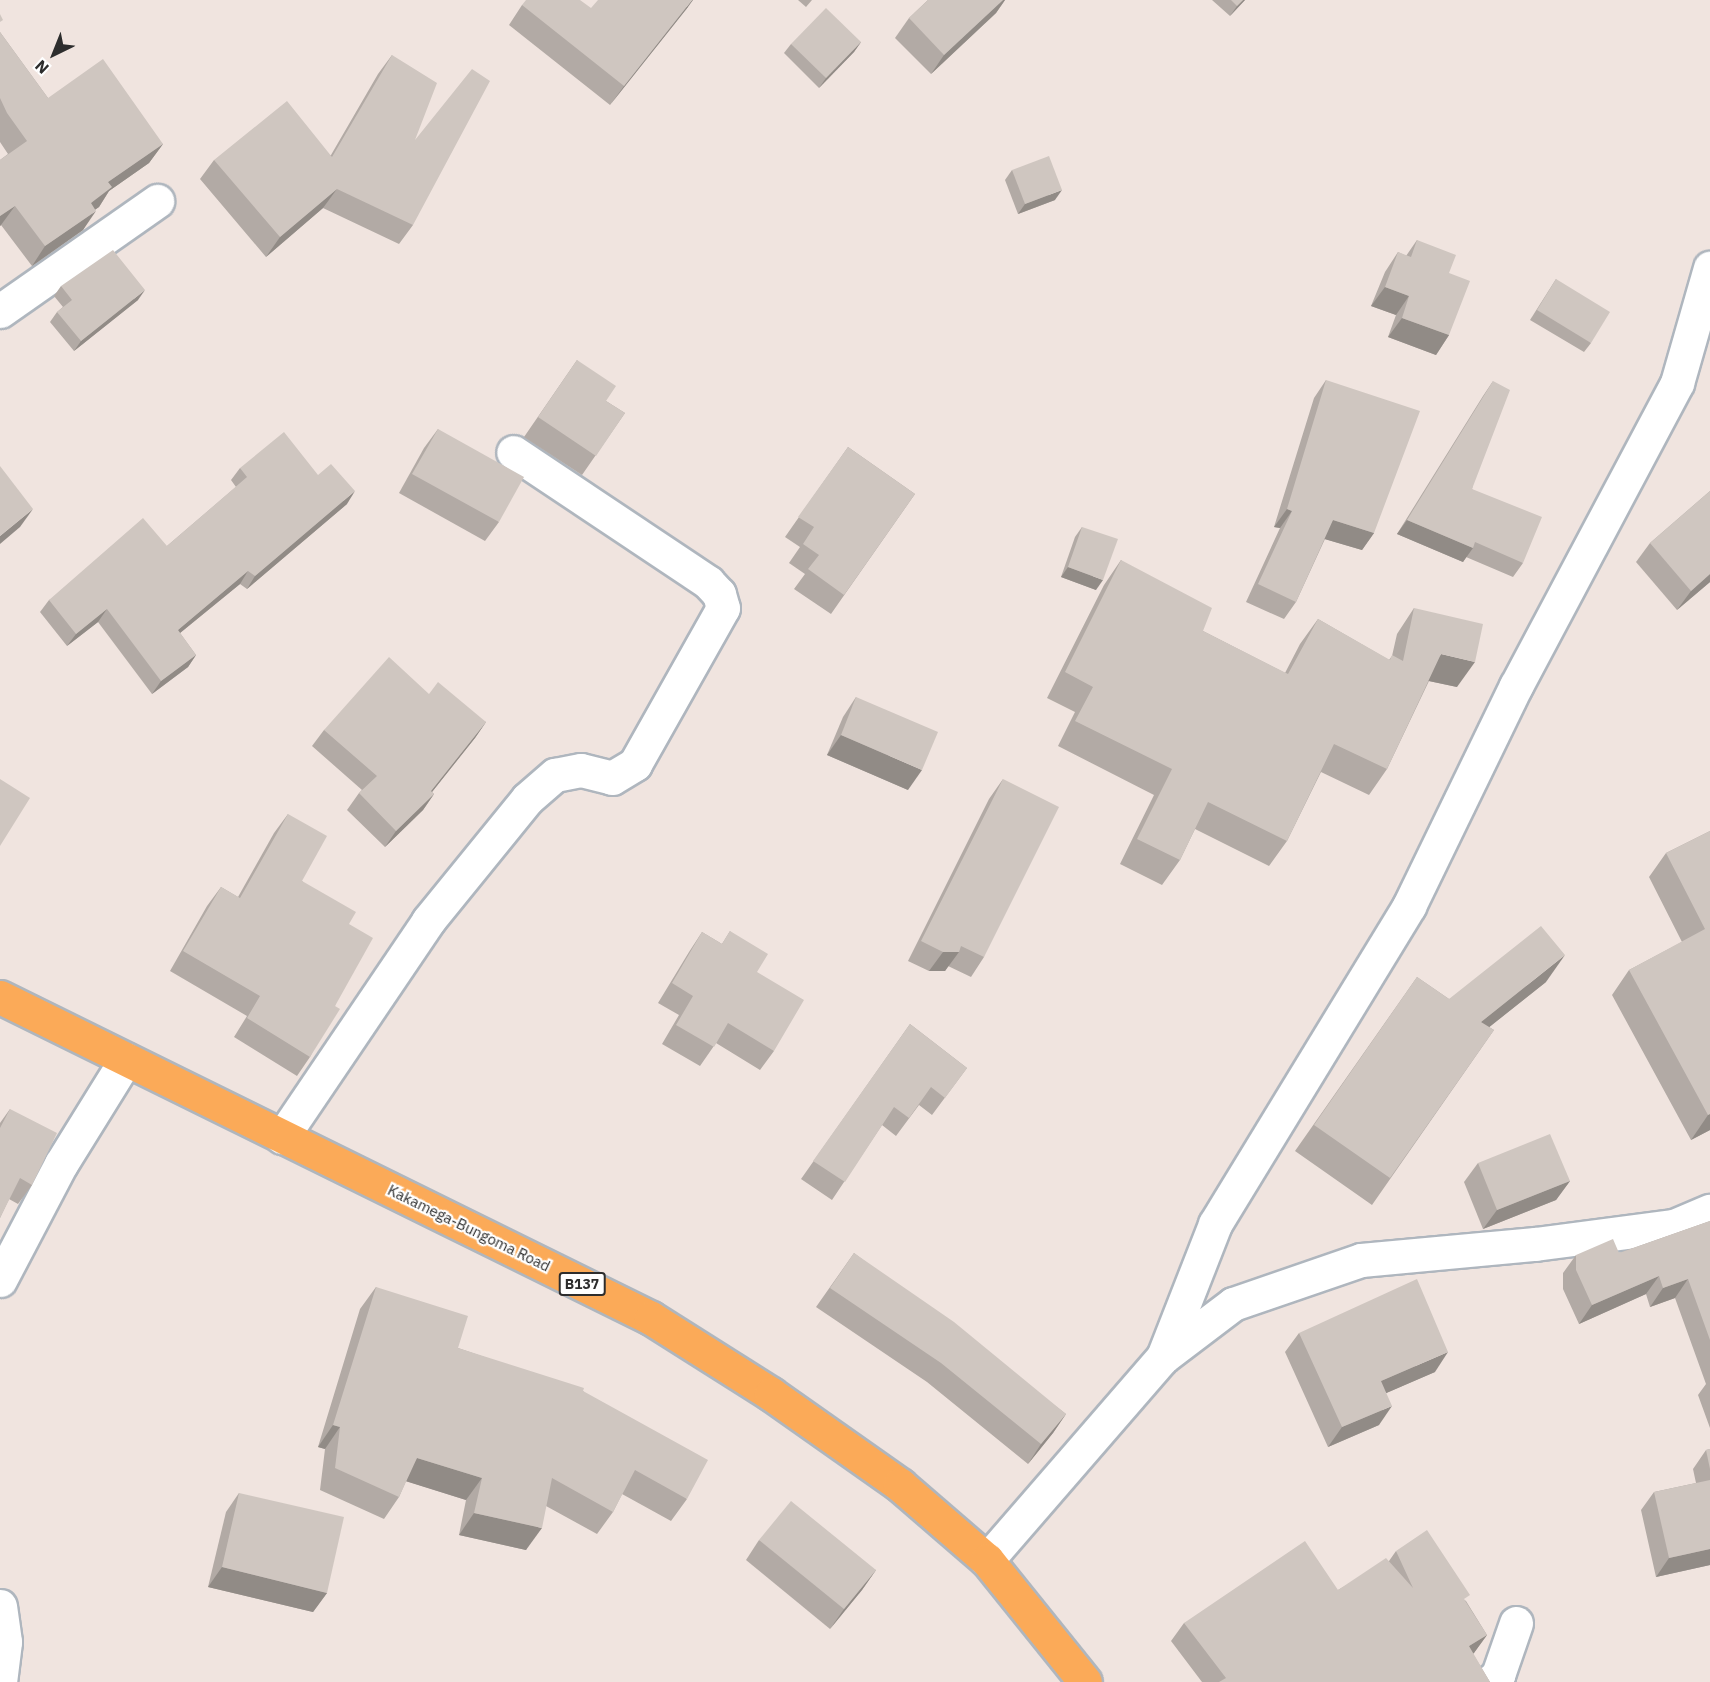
<!DOCTYPE html>
<html>
<head>
<meta charset="utf-8">
<style>
	body { margin:0 }
	#map { position:relative; width:1710px; height:1682px; overflow:hidden; background:#f0e4df; font-family:"IBM Plex Sans",sans-serif }
	div>[style] { position:absolute }
	[style*='--x'] { left:calc(var(--x)*1px); top:calc(var(--y)*1px); width:calc(var(--w)*1px); rotate:calc(var(--a)*1deg) }
	.roads { filter:drop-shadow(2px 0 #afb6be) drop-shadow(-2px 0 #afb6be) drop-shadow(0 2px #afb6be) drop-shadow(0 -2px #afb6be) }
	.minor>* { height:33px; margin:-16.5px; padding:0 16.5px; transform-origin:16.5px; border-radius:16.5px; background:#fff }
	.major>* { height:33px; margin:-16.5px; padding:0 16.5px; transform-origin:16.5px; border-radius:16.5px; background:#fbaa58 }
	.wall>* { inset:0; background:#b2aaa5 }
	.shaded-wall>* { inset:0; background:#918b86 }
	.building>* { inset:0; background:#cfc6c0 }
	span { translate:-50% -50%; white-space:nowrap; text-align:center; line-height:1.15; -webkit-text-stroke:4.5px #fff; paint-order:stroke }
	.shield-label span { padding:2px 4px; background:#fff; border:2px solid; border-radius:4px; -webkit-text-stroke-width:0 }
	.shield-label { font-size:14px; color:#2d2d2d; font-weight:700 }
	.street-label { font-size:15px; color:#2d2d2d }
	.north { position:absolute; left:24px; top:24px; width:60px; height:60px; -webkit-text-stroke:4px #fff; paint-order:stroke; rotate:223deg; font-size:16px; font-weight:700; line-height:24px; text-align:center; color:#2d2d2d }
	.north::after { content:''; display:block; margin:auto; width:21px; height:27px; background:#2d2d2d; clip-path:polygon(50% 0,100% 100%,50% 72%,0 100%) }
</style>
</head>
<body>
<div id="map">
	<div class="roads">
		<div class="minor">
			<div style="--x:0;--y:311;--w:192;--a:-35"></div>
			<div style="--x:282;--y:1137;--w:261;--a:-55.9"></div>
			<div style="--x:428;--y:921;--w:157;--a:-50.9"></div>
			<div style="--x:527;--y:799;--w:37;--a:-41"></div>
			<div style="--x:555;--y:775;--w:26;--a:-11"></div>
			<div style="--x:581;--y:770;--w:32;--a:14"></div>
			<div style="--x:612;--y:778;--w:27;--a:-31"></div>
			<div style="--x:635;--y:764;--w:179;--a:-60.6"></div>
			<div style="--x:723;--y:608;--w:15;--a:-106"></div>
			<div style="--x:719;--y:594;--w:16;--a:-133"></div>
			<div style="--x:708;--y:582;--w:234;--a:-146.3"></div>
			<div style="--x:0;--y:1280;--w:131;--a:-62.3"></div>
			<div style="--x:61;--y:1164;--w:123;--a:-58.2"></div>
			<div style="--x:1163;--y:1357;--w:143;--a:-68.6"></div>
			<div style="--x:1215;--y:1224;--w:373;--a:-58.6"></div>
			<div style="--x:1409;--y:906;--w:245;--a:-64.1"></div>
			<div style="--x:1516;--y:686;--w:343;--a:-62"></div>
			<div style="--x:1677;--y:383;--w:120;--a:-74"></div>
			<div style="--x:987;--y:1560;--w:269;--a:-49.1"></div>
			<div style="--x:1163;--y:1357;--w:88;--a:-37.1"></div>
			<div style="--x:1233;--y:1304;--w:135;--a:-19"></div>
			<div style="--x:1361;--y:1260;--w:175;--a:-5.3"></div>
			<div style="--x:1535;--y:1244;--w:140;--a:-7.4"></div>
			<div style="--x:1674;--y:1226;--w:39;--a:-23"></div>
			<div style="--x:0;--y:1606;--w:36;--a:82"></div>
			<div style="--x:5;--y:1642;--w:40;--a:97.1"></div>
			<div style="--x:1490;--y:1682;--w:11;--a:-41"></div>
			<div style="--x:1498;--y:1675;--w:55;--a:-70.9"></div>
		</div>
		<div class="major">
			<div style="--x:0;--y:997;--w:726;--a:26.25"></div>
			<div style="--x:651;--y:1318;--w:142;--a:32.3"></div>
			<div style="--x:771;--y:1394;--w:158;--a:35.2"></div>
			<div style="--x:900;--y:1485;--w:115;--a:40.8"></div>
			<div style="--x:987;--y:1560;--w:156;--a:51.2"></div>
		</div>
	</div>
	<div class="wall">
		<div style="clip-path:polygon(798px 0,812px 0,806px 7px)"></div>
		<div style="clip-path:polygon(928px 0,1005px 0,996px 13px,931px 74px,895px 38px,909px 18px)"></div>
		<div style="clip-path:polygon(1212px 0,1245px 0,1230px 16px)"></div>
		<div style="clip-path:polygon(522px 5px,591px 8px,688px 7px,610px 105px,509px 25px)"></div>
		<div style="clip-path:polygon(0 32px,48px 98px,163px 144px,149px 163px,109px 191px,99px 207px,95px 209px,83px 230px,32px 266px,1px 225px,0 226px,0 160px,8px 154px,0 142px)"></div>
		<div style="clip-path:polygon(861px 42px,854px 52px,819px 88px,784px 53px,791px 44px)"></div>
		<div style="clip-path:polygon(392px 55px,415px 140px,413px 225px,399px 244px,323px 208px,266px 257px,200px 179px,214px 160px,331px 155px,378px 74px)"></div>
		<div style="clip-path:polygon(1012px 170px,1055px 200px,1018px 214px,1005px 180px)"></div>
		<div style="clip-path:polygon(1417px 240px,1449px 273px,1449px 335px,1436px 355px,1388px 337px,1396px 315px,1371px 306px,1385px 272px,1398px 252px,1406px 256px)"></div>
		<div style="clip-path:polygon(1556px 279px,1591px 343px,1584px 352px,1530px 320px)"></div>
		<div style="clip-path:polygon(61px 286px,138px 300px,74px 351px,50px 322px,57px 312px,63px 307px,54px 296px)"></div>
		<div style="clip-path:polygon(577px 360px,606px 401px,625px 413px,582px 475px,524px 437px)"></div>
		<div style="clip-path:polygon(1326px 380px,1374px 533px,1362px 550px,1325px 539px,1296px 602px,1284px 619px,1246px 602px,1280px 528px,1274px 527px,1314px 398px)"></div>
		<div style="clip-path:polygon(1493px 381px,1472px 489px,1523px 563px,1513px 577px,1466px 557px,1463px 562px,1397px 534px,1483px 396px)"></div>
		<div style="clip-path:polygon(438px 429px,499px 522px,485px 541px,399px 493px,424px 448px)"></div>
		<div style="clip-path:polygon(848px 447px,915px 494px,831px 614px,794px 589px,805px 574px,789px 563px,800px 547px,785px 537px)"></div>
		<div style="clip-path:polygon(240px 468px,318px 475px,347px 504px,247px 589px,240px 584px,180px 633px,196px 655px,188px 667px,152px 694px,98px 622px,67px 646px,40px 612px,49px 600px,167px 546px,236px 487px,231px 480px)"></div>
		<div style="clip-path:polygon(1710px 491px,1710px 582px,1677px 610px,1636px 562px,1650px 543px)"></div>
		<div style="clip-path:polygon(1082px 527px,1096px 590px,1061px 577px,1075px 537px)"></div>
		<div style="clip-path:polygon(1121px 560px,1203px 631px,1285px 673px,1300px 644px,1318px 619px,1389px 660px,1392px 656px,1397px 634px,1414px 608px,1457px 687px,1429px 681px,1387px 769px,1369px 795px,1321px 772px,1287px 841px,1269px 866px,1195px 829px,1180px 860px,1162px 885px,1120px 864px,1154px 795px,1058px 746px,1075px 712px,1047px 698px,1104px 585px)"></div>
		<div style="clip-path:polygon(429px 694px,486px 722px,475px 738px,432px 792px,434px 794px,423px 810px,385px 847px,347px 810px,359px 793px,362px 790px,312px 746px,324px 730px)"></div>
		<div style="clip-path:polygon(856px 697px,908px 790px,827px 755px,843px 717px)"></div>
		<div style="clip-path:polygon(1003px 779px,984px 957px,971px 977px,948px 966px,945px 971px,929px 971px,908px 961px,989px 799px)"></div>
		<div style="clip-path:polygon(288px 814px,302px 881px,349px 924px,335px 1006px,310px 1057px,297px 1076px,234px 1037px,247px 1016px,170px 971px,207px 906px,221px 887px,238px 897px,274px 833px)"></div>
		<div style="clip-path:polygon(1710px 831px,1710px 1130px,1691px 1140px,1612px 995px,1629px 970px,1682px 942px,1649px 877px,1666px 853px)"></div>
		<div style="clip-path:polygon(730px 931px,757px 972px,774px 1051px,760px 1070px,716px 1043px,700px 1066px,662px 1044px,679px 1015px,658px 1003px,689px 952px,702px 932px,722px 944px)"></div>
		<div style="clip-path:polygon(1417px 977px,1449px 999px,1546px 982px,1489px 1027px,1494px 1030px,1372px 1205px,1295px 1151px)"></div>
		<div style="clip-path:polygon(910px 1024px,967px 1068px,932px 1115px,919px 1105px,896px 1136px,882px 1125px,832px 1200px,801px 1179px)"></div>
		<div style="clip-path:polygon(10px 1109px,32px 1185px,18px 1204px,9px 1199px,0 1218px,0 1123px)"></div>
		<div style="clip-path:polygon(1478px 1163px,1570px 1181px,1556px 1200px,1483px 1229px,1464px 1182px)"></div>
		<div style="clip-path:polygon(1710px 1221px,1710px 1428px,1698px 1395px,1706px 1384px,1675px 1298px,1650px 1307px,1646px 1294px,1579px 1324px,1563px 1289px,1563px 1273px,1576px 1255px,1619px 1253px)"></div>
		<div style="clip-path:polygon(854px 1253px,1066px 1414px,1053px 1433px,1028px 1464px,927px 1382px,816px 1307px)"></div>
		<div style="clip-path:polygon(376px 1287px,458px 1348px,583px 1391px,687px 1499px,671px 1521px,622px 1494px,613px 1512px,597px 1534px,546px 1506px,526px 1550px,459px 1535px,466px 1500px,406px 1481px,399px 1497px,384px 1519px,320px 1490px,325px 1449px,318px 1447px,360px 1309px)"></div>
		<div style="clip-path:polygon(1299px 1333px,1435px 1372px,1386px 1393px,1379px 1425px,1328px 1447px,1285px 1352px)"></div>
		<div style="clip-path:polygon(1710px 1449px,1710px 1565px,1656px 1577px,1641px 1510px,1654px 1492px,1696px 1483px,1693px 1469px,1706px 1450px)"></div>
		<div style="clip-path:polygon(239px 1493px,327px 1593px,313px 1612px,208px 1587px,226px 1512px)"></div>
		<div style="clip-path:polygon(759px 1540px,876px 1570px,862px 1590px,830px 1629px,746px 1560px)"></div>
		<div style="clip-path:polygon(1396px 1551px,1466px 1601px,1487px 1635px,1473px 1654px,1490px 1682px,1202px 1682px,1171px 1641px,1184px 1623px,1338px 1590px,1389px 1561px)"></div>
	</div>
	<div class="shaded-wall">
		<div style="clip-path:polygon(692px 0,693px 0,688px 7px,610px 105px,624px 86px)"></div>
		<div style="clip-path:polygon(1003px 0,1005px 0,996px 13px,931px 74px,944px 55px)"></div>
		<div style="clip-path:polygon(1243px 0,1245px 0,1230px 16px,1237px 6px)"></div>
		<div style="clip-path:polygon(861px 42px,854px 52px,819px 88px,826px 78px)"></div>
		<div style="clip-path:polygon(163px 144px,149px 163px,109px 191px,99px 207px,77px 223px,91px 203px,108px 182px)"></div>
		<div style="clip-path:polygon(337px 189px,323px 208px,266px 257px,280px 237px)"></div>
		<div style="clip-path:polygon(1062px 190px,1055px 200px,1018px 214px,1025px 204px)"></div>
		<div style="clip-path:polygon(15px 206px,1px 225px,0 226px,0 216px)"></div>
		<div style="clip-path:polygon(96px 211px,83px 230px,32px 266px,45px 246px)"></div>
		<div style="clip-path:polygon(1385px 287px,1409px 296px,1396px 315px,1371px 306px)"></div>
		<div style="clip-path:polygon(145px 290px,138px 300px,74px 351px,81px 341px)"></div>
		<div style="clip-path:polygon(1402px 318px,1449px 335px,1436px 355px,1388px 337px)"></div>
		<div style="clip-path:polygon(355px 491px,347px 504px,247px 589px,255px 576px)"></div>
		<div style="clip-path:polygon(33px 509px,20px 527px,0 544px,0 536px)"></div>
		<div style="clip-path:polygon(1287px 509px,1292px 511px,1280px 528px,1274px 527px)"></div>
		<div style="clip-path:polygon(1333px 520px,1374px 533px,1362px 550px,1321px 538px)"></div>
		<div style="clip-path:polygon(1407px 520px,1473px 548px,1463px 562px,1397px 534px)"></div>
		<div style="clip-path:polygon(1068px 567px,1103px 580px,1096px 590px,1061px 577px)"></div>
		<div style="clip-path:polygon(248px 571px,240px 584px,169px 642px,178px 630px)"></div>
		<div style="clip-path:polygon(1710px 574px,1710px 582px,1677px 610px,1691px 591px)"></div>
		<div style="clip-path:polygon(107px 609px,98px 622px,67px 646px,76px 634px)"></div>
		<div style="clip-path:polygon(1441px 654px,1475px 662px,1457px 687px,1424px 680px)"></div>
		<div style="clip-path:polygon(196px 655px,188px 667px,152px 694px,161px 681px)"></div>
		<div style="clip-path:polygon(486px 722px,475px 738px,420px 807px,431px 791px)"></div>
		<div style="clip-path:polygon(841px 735px,922px 770px,908px 790px,827px 755px)"></div>
		<div style="clip-path:polygon(434px 794px,423px 810px,385px 847px,396px 831px)"></div>
		<div style="clip-path:polygon(943px 952px,959px 952px,945px 971px,929px 971px)"></div>
		<div style="clip-path:polygon(1565px 955px,1546px 982px,1463px 1048px,1481px 1022px)"></div>
		<div style="clip-path:polygon(1710px 1114px,1710px 1130px,1691px 1140px,1708px 1115px)"></div>
		<div style="clip-path:polygon(1570px 1181px,1556px 1200px,1483px 1229px,1497px 1210px)"></div>
		<div style="clip-path:polygon(1659px 1276px,1646px 1294px,1579px 1324px,1592px 1305px)"></div>
		<div style="clip-path:polygon(1688px 1279px,1675px 1298px,1650px 1307px,1663px 1288px)"></div>
		<div style="clip-path:polygon(1448px 1352px,1435px 1372px,1368px 1401px,1381px 1381px)"></div>
		<div style="clip-path:polygon(1392px 1406px,1379px 1425px,1328px 1447px,1342px 1427px)"></div>
		<div style="clip-path:polygon(1066px 1414px,1053px 1433px,1028px 1464px,1041px 1444px)"></div>
		<div style="clip-path:polygon(333px 1425px,340px 1427px,325px 1449px,318px 1447px)"></div>
		<div style="clip-path:polygon(417px 1458px,482px 1478px,466px 1500px,402px 1480px)"></div>
		<div style="clip-path:polygon(474px 1513px,542px 1528px,526px 1550px,459px 1535px)"></div>
		<div style="clip-path:polygon(1710px 1549px,1710px 1565px,1656px 1577px,1669px 1558px)"></div>
		<div style="clip-path:polygon(222px 1567px,327px 1593px,313px 1612px,208px 1587px)"></div>
		<div style="clip-path:polygon(876px 1570px,862px 1590px,830px 1629px,844px 1609px)"></div>
		<div style="clip-path:polygon(1487px 1635px,1474px 1653px,1456px 1665px,1469px 1646px)"></div>
	</div>
	<div class="building">
		<div style="clip-path:polygon(526px 0,580px 0,591px 8px,598px 0,692px 0,624px 86px,522px 5px)"></div>
		<div style="clip-path:polygon(928px 0,1003px 0,944px 55px,909px 18px)"></div>
		<div style="clip-path:polygon(1231px 0,1243px 0,1237px 6px)"></div>
		<div style="clip-path:polygon(826px 8px,861px 42px,826px 78px,791px 44px)"></div>
		<div style="clip-path:polygon(0 14px,3px 20px,0 22px)"></div>
		<div style="clip-path:polygon(0 32px,48px 98px,103px 59px,163px 144px,108px 182px,112px 187px,91px 203px,96px 211px,45px 246px,15px 206px,0 216px,0 160px,27px 141px,7px 113px,0 98px)"></div>
		<div style="clip-path:polygon(392px 55px,437px 83px,415px 140px,472px 69px,490px 81px,413px 225px,337px 189px,280px 237px,214px 160px,287px 101px,332px 157px)"></div>
		<div style="clip-path:polygon(1049px 156px,1062px 190px,1025px 204px,1012px 170px)"></div>
		<div style="clip-path:polygon(1417px 240px,1456px 255px,1449px 273px,1470px 281px,1449px 335px,1402px 318px,1409px 296px,1385px 287px,1398px 252px,1411px 257px)"></div>
		<div style="clip-path:polygon(113px 250px,145px 290px,81px 341px,57px 312px,72px 300px,61px 286px)"></div>
		<div style="clip-path:polygon(1556px 279px,1610px 312px,1591px 343px,1537px 310px)"></div>
		<div style="clip-path:polygon(577px 360px,616px 386px,606px 401px,625px 413px,596px 456px,538px 417px)"></div>
		<div style="clip-path:polygon(1326px 380px,1420px 411px,1374px 533px,1333px 520px,1296px 602px,1258px 584px,1292px 511px,1287px 509px)"></div>
		<div style="clip-path:polygon(1493px 381px,1510px 390px,1472px 489px,1542px 517px,1523px 563px,1475px 542px,1473px 548px,1407px 520px)"></div>
		<div style="clip-path:polygon(438px 429px,524px 477px,499px 522px,412px 474px)"></div>
		<div style="clip-path:polygon(284px 432px,318px 475px,331px 464px,355px 491px,255px 576px,248px 571px,178px 630px,196px 655px,161px 681px,107px 609px,76px 634px,49px 600px,143px 518px,167px 546px,247px 477px,240px 468px)"></div>
		<div style="clip-path:polygon(848px 447px,915px 494px,844px 595px,808px 569px,819px 555px,803px 544px,814px 527px,798px 517px)"></div>
		<div style="clip-path:polygon(0 466px,33px 509px,0 536px)"></div>
		<div style="clip-path:polygon(1710px 491px,1710px 574px,1691px 591px,1650px 543px)"></div>
		<div style="clip-path:polygon(1082px 527px,1118px 539px,1103px 580px,1068px 567px)"></div>
		<div style="clip-path:polygon(1121px 560px,1212px 608px,1203px 631px,1288px 674px,1318px 619px,1390px 660px,1392px 655px,1403px 661px,1414px 608px,1483px 624px,1475px 662px,1441px 654px,1387px 769px,1334px 744px,1287px 841px,1208px 802px,1180px 860px,1137px 839px,1172px 769px,1075px 721px,1093px 687px,1065px 672px)"></div>
		<div style="clip-path:polygon(389px 657px,429px 694px,438px 682px,486px 722px,431px 791px,434px 794px,396px 831px,359px 793px,377px 776px,324px 730px)"></div>
		<div style="clip-path:polygon(856px 697px,938px 732px,922px 770px,841px 735px)"></div>
		<div style="clip-path:polygon(0 779px,30px 798px,0 846px)"></div>
		<div style="clip-path:polygon(1003px 779px,1059px 807px,984px 957px,961px 946px,959px 952px,943px 952px,921px 941px)"></div>
		<div style="clip-path:polygon(288px 814px,327px 836px,302px 881px,356px 912px,349px 924px,373px 938px,335px 1006px,340px 1009px,310px 1057px,247px 1018px,260px 996px,183px 951px,221px 887px,240px 898px)"></div>
		<div style="clip-path:polygon(1710px 831px,1710px 1114px,1708px 1115px,1629px 970px,1705px 929px,1666px 853px)"></div>
		<div style="clip-path:polygon(1541px 926px,1565px 955px,1481px 1022px,1494px 1030px,1390px 1178px,1314px 1125px,1417px 977px,1449px 999px)"></div>
		<div style="clip-path:polygon(730px 931px,768px 954px,757px 972px,804px 1000px,774px 1051px,728px 1023px,714px 1047px,676px 1025px,693px 996px,672px 983px,702px 932px,722px 944px)"></div>
		<div style="clip-path:polygon(910px 1024px,967px 1068px,945px 1098px,931px 1087px,909px 1118px,894px 1107px,845px 1182px,813px 1161px)"></div>
		<div style="clip-path:polygon(10px 1109px,57px 1133px,32px 1185px,20px 1178px,0 1218px,0 1128px)"></div>
		<div style="clip-path:polygon(1550px 1134px,1570px 1181px,1497px 1210px,1478px 1163px)"></div>
		<div style="clip-path:polygon(1710px 1221px,1710px 1340px,1688px 1279px,1663px 1288px,1659px 1276px,1592px 1305px,1576px 1270px,1576px 1255px,1613px 1239px,1619px 1253px)"></div>
		<div style="clip-path:polygon(854px 1253px,954px 1322px,1066px 1414px,1041px 1444px,941px 1363px,830px 1288px)"></div>
		<div style="clip-path:polygon(1417px 1279px,1448px 1352px,1381px 1381px,1392px 1406px,1342px 1427px,1299px 1333px)"></div>
		<div style="clip-path:polygon(376px 1287px,468px 1316px,458px 1348px,584px 1388px,583px 1391px,708px 1460px,687px 1499px,635px 1470px,613px 1512px,552px 1478px,542px 1528px,474px 1513px,482px 1478px,417px 1458px,399px 1497px,335px 1468px,340px 1427px,333px 1425px)"></div>
		<div style="clip-path:polygon(1710px 1449px,1710px 1469px,1706px 1450px)"></div>
		<div style="clip-path:polygon(1710px 1480px,1710px 1549px,1669px 1558px,1654px 1492px)"></div>
		<div style="clip-path:polygon(239px 1493px,344px 1517px,327px 1593px,222px 1567px)"></div>
		<div style="clip-path:polygon(791px 1501px,876px 1570px,844px 1609px,759px 1540px)"></div>
		<div style="clip-path:polygon(1427px 1530px,1470px 1595px,1464px 1599px,1487px 1635px,1469px 1646px,1490px 1682px,1219px 1682px,1226px 1678px,1184px 1623px,1305px 1541px,1338px 1590px,1386px 1558px,1413px 1588px,1396px 1551px)"></div>
	</div>
	<div class="shield-label">
		<span style="left:582px;top:1284px">B137</span>
	</div>
	<div class="street-label">
		<span style="left:469px;top:1228px;rotate:26deg">Kakamega-Bungoma Road</span>
	</div>
	<div class="north">N</div>
</div>
</body>
</html>
